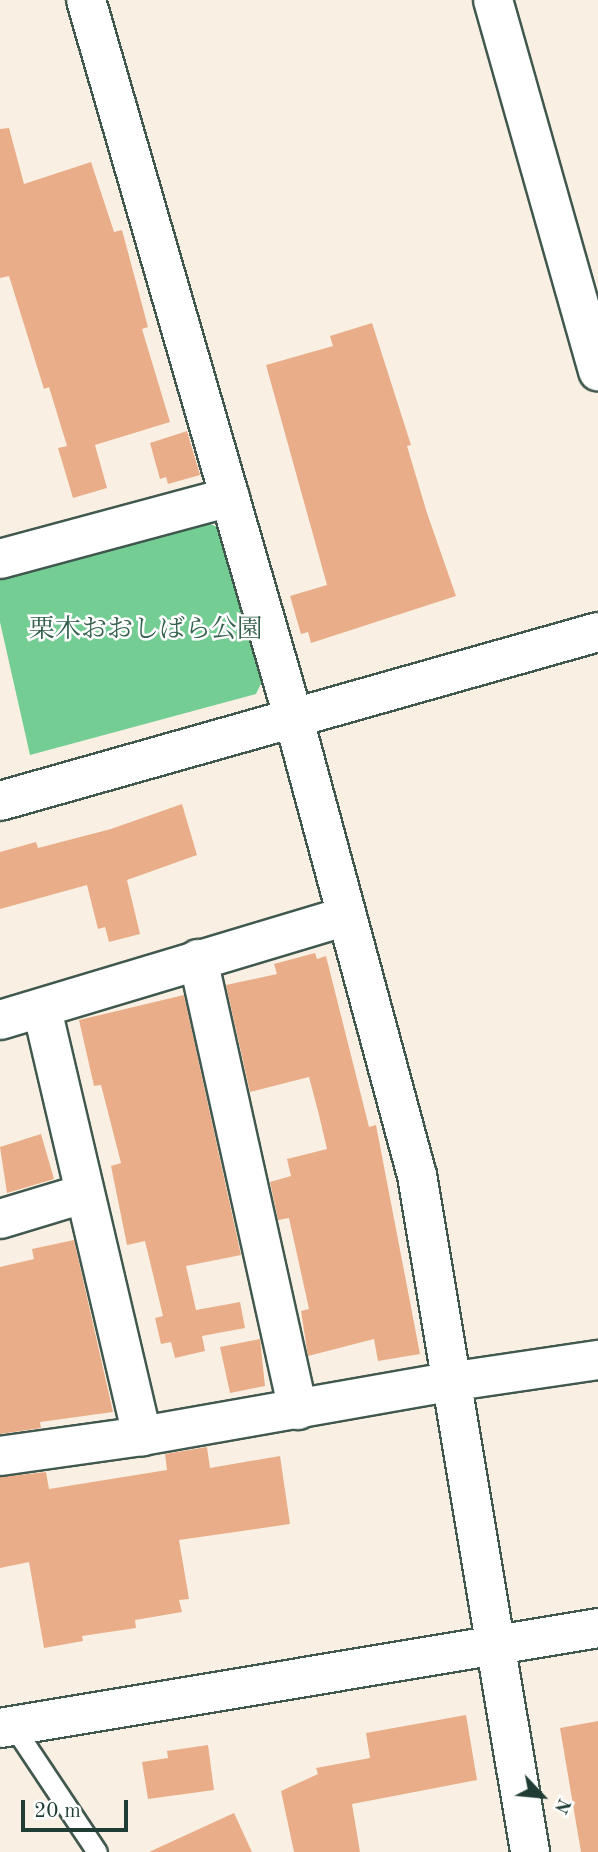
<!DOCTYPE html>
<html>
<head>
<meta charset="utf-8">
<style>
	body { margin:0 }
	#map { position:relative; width:598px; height:1852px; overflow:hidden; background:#f9f0e3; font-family:"Old Standard TT","Noto Serif JP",serif }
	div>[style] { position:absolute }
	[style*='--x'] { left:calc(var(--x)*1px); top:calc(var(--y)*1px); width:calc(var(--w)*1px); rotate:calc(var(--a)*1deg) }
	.green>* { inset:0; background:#74cd93 }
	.building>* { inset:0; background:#e9ae89 }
	.roads { filter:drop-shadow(2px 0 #40584e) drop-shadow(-2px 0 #40584e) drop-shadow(0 2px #40584e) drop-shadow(0 -2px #40584e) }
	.lane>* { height:19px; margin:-9.5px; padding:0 9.5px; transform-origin:9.5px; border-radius:9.5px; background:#fff }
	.street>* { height:38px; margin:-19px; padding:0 19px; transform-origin:19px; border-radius:19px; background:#fff }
	.secondary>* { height:38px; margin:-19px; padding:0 19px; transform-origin:19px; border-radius:19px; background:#fff }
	span { translate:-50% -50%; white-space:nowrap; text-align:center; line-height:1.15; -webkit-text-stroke:5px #fff; paint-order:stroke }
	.park-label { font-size:26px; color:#34614c }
	.north { position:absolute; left:507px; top:1761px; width:70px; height:70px; -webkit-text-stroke:5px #fff; paint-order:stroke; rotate:116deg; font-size:19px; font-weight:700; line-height:28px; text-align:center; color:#1f3d34 }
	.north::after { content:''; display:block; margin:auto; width:24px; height:32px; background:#1f3d34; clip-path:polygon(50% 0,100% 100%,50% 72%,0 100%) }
	.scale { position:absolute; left:21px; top:1800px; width:107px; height:32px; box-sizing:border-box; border:4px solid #1f3d34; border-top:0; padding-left:9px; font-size:21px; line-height:24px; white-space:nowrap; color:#1f3d34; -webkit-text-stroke:5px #fff; paint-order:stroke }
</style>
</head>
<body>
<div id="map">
	<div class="green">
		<div style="clip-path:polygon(205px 522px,223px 529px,266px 673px,256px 694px,30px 755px,0 622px,0 579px)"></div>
	</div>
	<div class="building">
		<div style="clip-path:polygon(9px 128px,24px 184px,91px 162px,114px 232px,122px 230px,148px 327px,142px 329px,170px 422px,95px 445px,107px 488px,73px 498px,58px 448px,67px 446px,49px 387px,44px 389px,9px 276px,0 278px,0 129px)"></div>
		<div style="clip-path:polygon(372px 323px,411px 445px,407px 446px,427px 513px,456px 596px,311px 643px,308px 632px,301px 634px,290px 596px,327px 585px,266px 365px,333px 346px,330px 336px)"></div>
		<div style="clip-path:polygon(187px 431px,200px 475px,168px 484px,166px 477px,160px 479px,150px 443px)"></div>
		<div style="clip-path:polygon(182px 804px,197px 855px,127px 880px,140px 934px,109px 942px,105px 927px,98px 929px,87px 885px,0 909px,0 852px,36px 842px,38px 848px,111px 829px)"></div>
		<div style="clip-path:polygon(315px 953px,317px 959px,326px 956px,369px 1127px,376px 1125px,420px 1354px,378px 1361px,374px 1339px,308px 1356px,301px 1311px,309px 1309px,289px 1218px,278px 1220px,270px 1182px,291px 1176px,287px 1159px,327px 1149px,319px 1115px,309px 1077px,250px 1092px,226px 985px,277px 974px,274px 964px)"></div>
		<div style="clip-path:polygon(184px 995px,241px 1255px,186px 1266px,196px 1310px,240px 1302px,245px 1328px,202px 1336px,205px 1351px,175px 1358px,171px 1342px,161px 1344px,155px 1318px,163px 1316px,145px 1241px,127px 1245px,111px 1166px,121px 1163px,101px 1085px,94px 1086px,79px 1020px)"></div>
		<div style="clip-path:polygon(41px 1134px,54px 1179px,7px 1193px,0 1147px)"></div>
		<div style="clip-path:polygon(74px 1240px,113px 1412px,40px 1422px,41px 1428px,0 1434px,0 1267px,34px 1259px,32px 1249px)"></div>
		<div style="clip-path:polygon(260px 1339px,265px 1386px,230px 1393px,220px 1347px)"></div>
		<div style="clip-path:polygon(207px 1447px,210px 1468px,280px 1456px,290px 1524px,179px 1540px,189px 1599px,179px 1600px,182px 1612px,135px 1620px,136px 1628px,82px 1636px,83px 1641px,44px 1648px,29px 1562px,0 1568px,0 1477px,46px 1472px,49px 1489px,167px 1470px,165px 1454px)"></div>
		<div style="clip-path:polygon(466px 1715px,477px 1780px,352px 1804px,360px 1852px,294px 1852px,281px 1791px,318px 1774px,316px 1768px,370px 1758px,366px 1733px)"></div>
		<div style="clip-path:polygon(598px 1721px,598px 1852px,581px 1852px,560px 1728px)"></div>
		<div style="clip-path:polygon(208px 1745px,214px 1790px,148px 1799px,142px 1762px,168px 1758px,167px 1751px)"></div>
		<div style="clip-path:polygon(234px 1813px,252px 1852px,149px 1852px)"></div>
	</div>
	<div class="roads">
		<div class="lane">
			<div style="--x:13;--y:1726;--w:151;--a:56.3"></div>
		</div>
		<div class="street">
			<div style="--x:86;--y:0;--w:745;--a:73.88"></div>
			<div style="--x:0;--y:559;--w:238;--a:-15.1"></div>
			<div style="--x:198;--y:959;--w:462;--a:77.5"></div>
			<div style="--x:42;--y:1009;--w:439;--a:76.8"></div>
			<div style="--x:0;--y:1020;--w:362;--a:-16.7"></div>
			<div style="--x:0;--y:1219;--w:87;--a:-16.8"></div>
			<div style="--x:0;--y:1456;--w:143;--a:-8"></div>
			<div style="--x:142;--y:1436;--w:312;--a:-10"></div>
		</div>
		<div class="secondary">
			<div style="--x:493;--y:0;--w:386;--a:74.2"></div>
			<div style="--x:293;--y:716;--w:475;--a:74.9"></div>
			<div style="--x:417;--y:1175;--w:686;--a:80.52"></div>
			<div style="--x:0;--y:801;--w:621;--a:-15.78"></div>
			<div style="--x:449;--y:1382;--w:151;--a:-8.4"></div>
			<div style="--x:0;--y:1728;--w:606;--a:-9.49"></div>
		</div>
	</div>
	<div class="park-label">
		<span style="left:146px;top:631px">栗木おおしばら公園</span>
	</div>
	<div class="north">N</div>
	<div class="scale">20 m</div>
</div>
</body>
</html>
